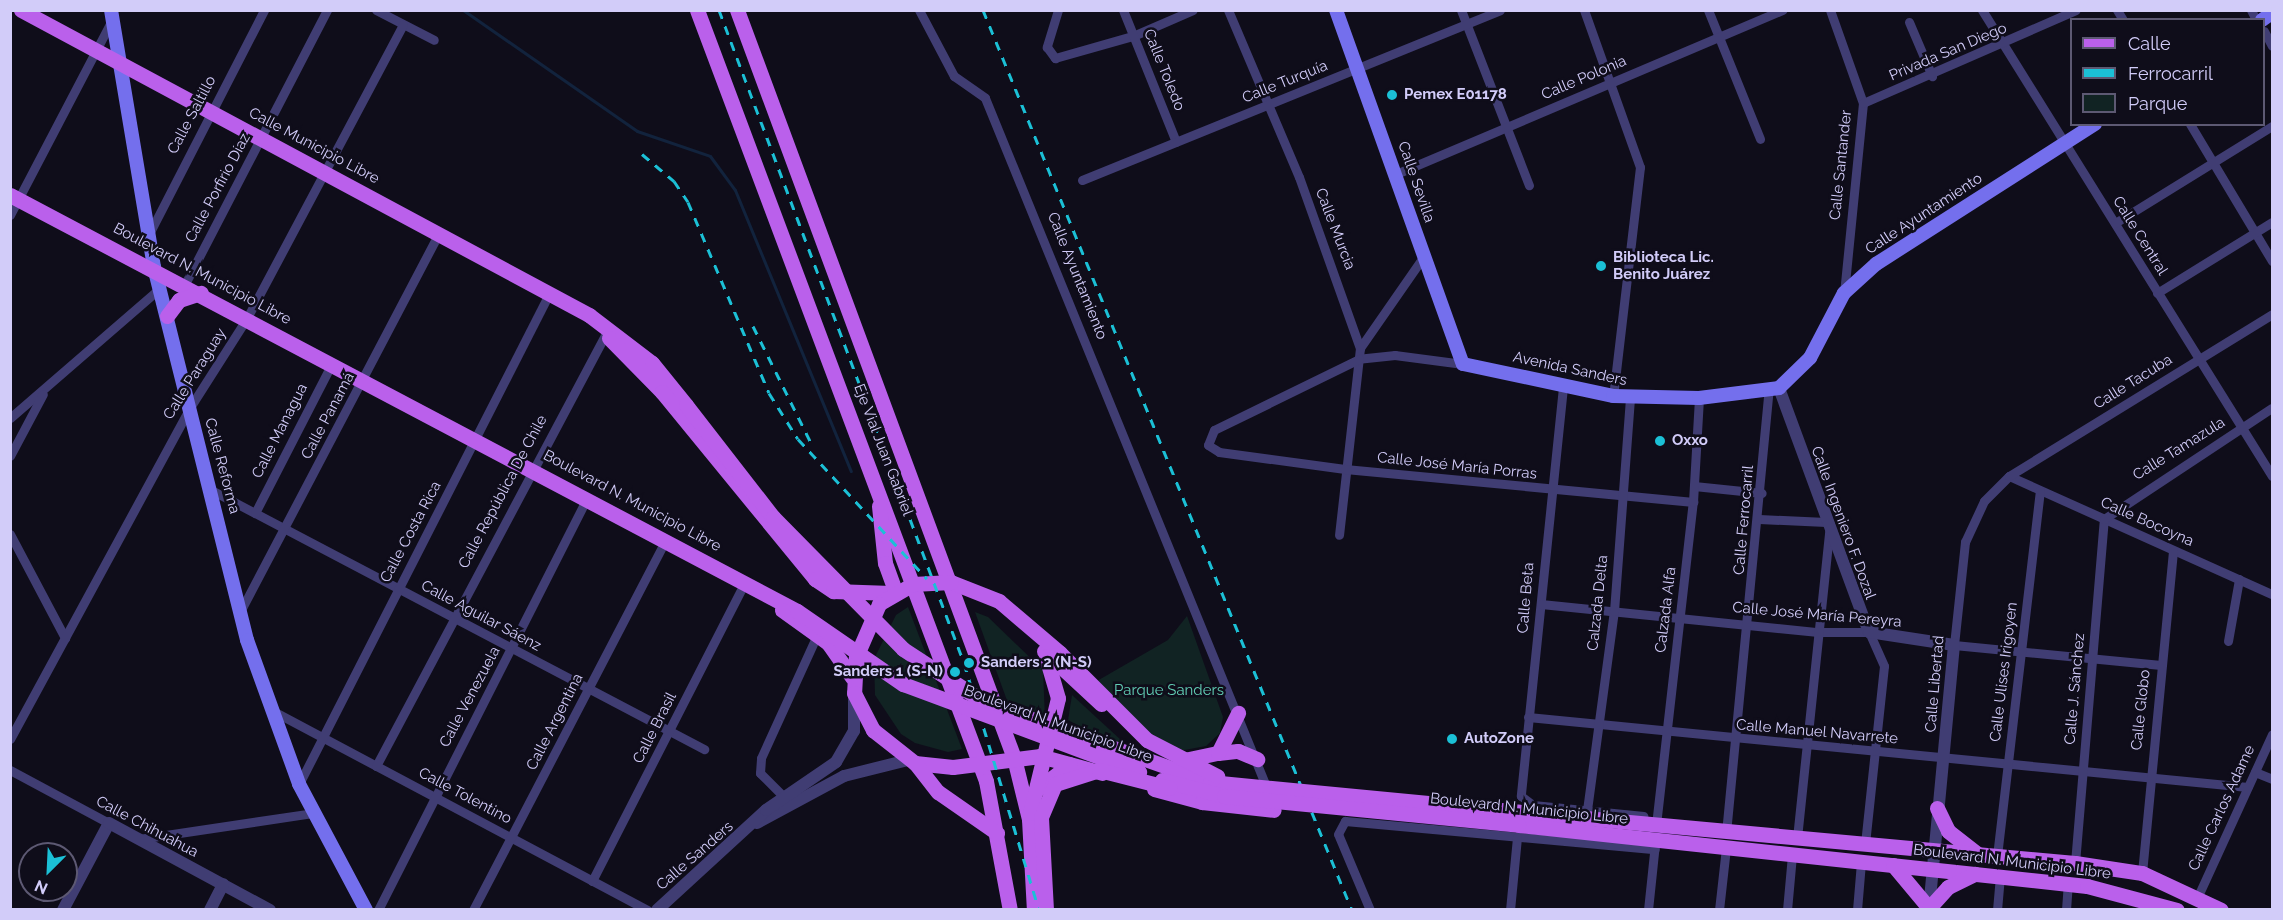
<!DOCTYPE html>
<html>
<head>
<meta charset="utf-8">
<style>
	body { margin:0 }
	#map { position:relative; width:2283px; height:920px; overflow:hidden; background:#0f0d1a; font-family:Raleway,sans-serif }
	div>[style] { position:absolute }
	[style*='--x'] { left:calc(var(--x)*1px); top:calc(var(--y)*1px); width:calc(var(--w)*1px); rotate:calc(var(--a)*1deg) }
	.green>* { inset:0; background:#112323 }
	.stream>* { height:3px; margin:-1.5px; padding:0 1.5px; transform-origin:1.5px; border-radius:1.5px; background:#12233d }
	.minor>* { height:9px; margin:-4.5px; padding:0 4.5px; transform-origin:4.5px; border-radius:4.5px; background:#403d73 }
	.tertiary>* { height:12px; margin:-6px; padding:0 6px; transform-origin:6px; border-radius:6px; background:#403d73 }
	.secondary>* { height:14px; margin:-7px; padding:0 7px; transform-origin:7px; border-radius:7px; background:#746fed }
	.primary>* { height:15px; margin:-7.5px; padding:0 7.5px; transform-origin:7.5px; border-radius:7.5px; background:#ba60eb }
	.rail>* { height:3px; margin-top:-1.5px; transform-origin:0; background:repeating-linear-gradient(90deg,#1bc0d6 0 9px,transparent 0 17px) }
	.primary-bridge>* { height:15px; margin:-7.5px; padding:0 7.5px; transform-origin:7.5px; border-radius:7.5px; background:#ba60eb }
	.dots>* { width:16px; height:16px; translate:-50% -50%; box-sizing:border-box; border:3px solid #0f0d1a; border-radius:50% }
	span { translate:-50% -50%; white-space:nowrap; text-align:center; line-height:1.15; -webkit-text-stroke:5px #0f0d1a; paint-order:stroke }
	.street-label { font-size:15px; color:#d2ccf9 }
	.poi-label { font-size:15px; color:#d2ccf9; font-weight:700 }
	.left { translate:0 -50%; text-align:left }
	.right { translate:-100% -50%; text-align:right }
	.park-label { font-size:15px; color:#62ceb5 }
	.frame { position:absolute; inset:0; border:12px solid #d2ccf9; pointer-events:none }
	.legend { position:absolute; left:2070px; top:18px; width:195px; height:108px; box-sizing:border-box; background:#0f0d1a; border:2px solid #5d5973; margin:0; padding:8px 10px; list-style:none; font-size:18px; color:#d2ccf9 }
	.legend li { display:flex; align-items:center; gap:12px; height:30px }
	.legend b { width:30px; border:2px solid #5d5973 }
	.north { position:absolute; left:18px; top:842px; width:60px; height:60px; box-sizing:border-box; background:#0f0d1a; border:2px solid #5d5973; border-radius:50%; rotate:204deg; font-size:16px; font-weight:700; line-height:24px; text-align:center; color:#d2ccf9 }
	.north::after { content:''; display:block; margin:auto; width:21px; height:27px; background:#1bc0d6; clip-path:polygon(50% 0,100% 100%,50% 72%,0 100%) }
</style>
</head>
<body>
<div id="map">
	<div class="green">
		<div style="clip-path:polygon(908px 607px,962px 749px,948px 752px,915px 743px,901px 734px,875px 695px,874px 659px,896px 615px)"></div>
		<div style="clip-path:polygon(975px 612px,988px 617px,1043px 670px,1045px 719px,1009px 706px)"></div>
		<div style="clip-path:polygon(1187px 616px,1223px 717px,1220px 733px,1206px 746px,1179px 751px,1152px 738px,1097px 681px,1168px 640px)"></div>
		<div style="clip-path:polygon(1072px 695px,1134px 752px,1133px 755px,1068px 720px)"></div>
	</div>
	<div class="stream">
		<div style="--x:463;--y:10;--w:212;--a:34.8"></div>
		<div style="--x:637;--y:131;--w:77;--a:18.9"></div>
		<div style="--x:710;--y:156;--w:42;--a:53.7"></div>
		<div style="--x:735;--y:190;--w:304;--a:67.6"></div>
	</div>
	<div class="minor">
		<div style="--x:376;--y:10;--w:65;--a:27.3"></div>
		<div style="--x:919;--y:10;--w:75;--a:62.1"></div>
		<div style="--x:954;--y:76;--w:38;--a:35"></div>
		<div style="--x:985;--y:98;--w:749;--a:67.79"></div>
		<div style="--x:1058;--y:10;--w:39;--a:107"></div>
		<div style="--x:1047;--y:47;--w:14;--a:54"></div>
		<div style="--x:1055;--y:58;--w:81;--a:-15.8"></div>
		<div style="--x:1133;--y:36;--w:65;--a:-23.4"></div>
		<div style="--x:1123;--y:10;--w:142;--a:68.1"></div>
		<div style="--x:1228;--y:10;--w:181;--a:67"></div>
		<div style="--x:1299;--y:177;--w:182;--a:70.4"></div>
		<div style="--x:1360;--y:348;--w:188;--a:96.4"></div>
		<div style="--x:1461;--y:10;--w:188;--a:68.8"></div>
		<div style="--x:1584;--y:10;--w:167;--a:70.4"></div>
		<div style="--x:1640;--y:167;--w:231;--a:96.7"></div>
		<div style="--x:1708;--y:10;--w:139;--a:68"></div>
		<div style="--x:1830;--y:10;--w:99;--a:70.5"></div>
		<div style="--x:1863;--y:103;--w:191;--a:95.7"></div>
		<div style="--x:1982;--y:10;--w:549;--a:58.11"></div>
		<div style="--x:2117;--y:10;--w:12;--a:59"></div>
		<div style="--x:2251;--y:10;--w:11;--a:63"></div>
		<div style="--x:1909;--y:22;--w:59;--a:66.9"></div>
		<div style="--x:2264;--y:31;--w:17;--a:62"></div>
		<div style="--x:1863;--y:103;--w:232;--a:-23.6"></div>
		<div style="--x:2190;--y:124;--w:160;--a:59.1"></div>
		<div style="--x:1396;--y:174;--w:420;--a:-23"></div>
		<div style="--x:1082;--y:180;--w:451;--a:-22.1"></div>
		<div style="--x:10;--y:215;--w:222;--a:-62.4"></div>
		<div style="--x:2115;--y:223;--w:185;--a:-31.7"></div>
		<div style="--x:149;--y:234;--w:252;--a:-62.8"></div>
		<div style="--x:185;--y:284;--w:309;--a:-62.6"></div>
		<div style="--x:2157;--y:293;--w:135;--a:-31.7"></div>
		<div style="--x:1360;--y:348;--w:112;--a:-55.2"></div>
		<div style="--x:1463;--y:364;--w:69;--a:-172.5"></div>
		<div style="--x:1395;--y:355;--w:36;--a:174"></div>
		<div style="--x:1359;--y:359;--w:161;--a:153.9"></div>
		<div style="--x:1214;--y:430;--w:16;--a:112"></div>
		<div style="--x:1208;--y:445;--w:13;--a:32"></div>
		<div style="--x:1219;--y:452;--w:127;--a:7.7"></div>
		<div style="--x:1345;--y:469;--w:350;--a:5.4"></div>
		<div style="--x:1563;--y:387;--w:411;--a:95.9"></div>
		<div style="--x:1521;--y:796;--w:15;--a:37"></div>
		<div style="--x:1533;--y:805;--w:111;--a:5.7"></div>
		<div style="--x:10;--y:418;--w:198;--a:-40.9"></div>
		<div style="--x:10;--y:456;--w:70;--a:-62"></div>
		<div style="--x:2009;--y:476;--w:288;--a:24.2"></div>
		<div style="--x:1694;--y:486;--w:68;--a:5.9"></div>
		<div style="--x:213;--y:491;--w:555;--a:27.72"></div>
		<div style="--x:255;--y:513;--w:169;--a:-62.8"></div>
		<div style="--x:1759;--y:519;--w:67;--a:2.6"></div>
		<div style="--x:10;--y:534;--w:118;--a:62.1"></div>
		<div style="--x:1541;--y:604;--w:276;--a:5.8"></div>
		<div style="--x:1816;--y:632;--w:53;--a:0"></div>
		<div style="--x:1869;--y:632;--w:37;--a:66"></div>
		<div style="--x:1884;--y:666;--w:179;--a:96.1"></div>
		<div style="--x:241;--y:610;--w:424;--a:-62.3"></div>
		<div style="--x:2228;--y:641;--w:63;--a:-79.9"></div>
		<div style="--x:2161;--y:665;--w:208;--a:-174.5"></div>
		<div style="--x:1954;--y:645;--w:104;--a:-83.9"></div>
		<div style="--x:1965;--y:542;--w:45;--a:-65.1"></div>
		<div style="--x:1984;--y:501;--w:35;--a:-45"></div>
		<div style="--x:2009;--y:476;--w:309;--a:-31.6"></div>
		<div style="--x:273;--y:711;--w:424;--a:28"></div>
		<div style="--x:1528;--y:717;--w:723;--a:5.55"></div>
		<div style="--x:10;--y:739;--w:375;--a:-61.5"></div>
		<div style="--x:189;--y:409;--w:108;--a:-57.5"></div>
		<div style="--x:247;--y:318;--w:332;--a:-62"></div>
		<div style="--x:376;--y:766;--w:493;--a:-62"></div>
		<div style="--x:10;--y:770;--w:112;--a:28.2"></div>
		<div style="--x:2255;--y:772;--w:18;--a:22"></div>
		<div style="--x:299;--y:784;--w:550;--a:-62.97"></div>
		<div style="--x:784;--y:797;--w:34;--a:-135"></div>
		<div style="--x:760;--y:773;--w:15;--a:-86"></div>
		<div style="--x:761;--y:758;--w:135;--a:-65.5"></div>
		<div style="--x:1587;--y:810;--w:201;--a:-82.3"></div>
		<div style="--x:1614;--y:611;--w:214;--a:-85.7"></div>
		<div style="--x:1656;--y:825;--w:325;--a:-83.5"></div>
		<div style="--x:1693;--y:502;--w:104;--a:-86.7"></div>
		<div style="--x:1726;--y:833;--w:445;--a:-84.5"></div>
		<div style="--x:1797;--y:838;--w:309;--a:-84"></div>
		<div style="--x:139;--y:839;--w:177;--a:-8.5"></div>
		<div style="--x:1997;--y:856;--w:368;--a:-83.3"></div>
		<div style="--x:2075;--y:863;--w:345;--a:-85.2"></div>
		<div style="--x:2104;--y:519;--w:201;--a:-33.5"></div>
		<div style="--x:2142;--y:873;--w:324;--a:-84.5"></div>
		<div style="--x:592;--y:881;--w:329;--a:-62.9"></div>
		<div style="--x:2198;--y:896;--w:178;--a:-65.4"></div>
		<div style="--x:378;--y:910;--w:462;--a:-63.1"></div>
		<div style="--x:473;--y:910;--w:409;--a:-62.5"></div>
		<div style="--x:1370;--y:910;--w:82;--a:-112.8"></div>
		<div style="--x:1338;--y:834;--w:15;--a:-62"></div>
		<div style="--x:1345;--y:821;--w:311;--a:5.2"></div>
		<div style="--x:1510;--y:910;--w:73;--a:-84.5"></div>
		<div style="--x:1648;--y:910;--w:67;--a:-84"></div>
		<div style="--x:1719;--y:910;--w:62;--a:-83.6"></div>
		<div style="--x:1787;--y:910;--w:55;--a:-84.8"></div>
		<div style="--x:1857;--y:910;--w:48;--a:-85.2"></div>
		<div style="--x:1997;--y:910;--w:33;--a:-85"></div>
		<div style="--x:2066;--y:910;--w:26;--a:-86"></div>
	</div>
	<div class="tertiary">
		<div style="--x:1779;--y:388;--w:260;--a:69.8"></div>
		<div style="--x:1869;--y:632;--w:86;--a:8.7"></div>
		<div style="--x:1954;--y:645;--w:266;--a:95.4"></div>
		<div style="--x:757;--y:823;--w:99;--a:-28.4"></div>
		<div style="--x:844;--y:776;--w:66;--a:-14"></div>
		<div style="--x:63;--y:910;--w:98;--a:-62.1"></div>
		<div style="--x:109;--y:823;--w:183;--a:28.4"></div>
		<div style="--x:210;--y:910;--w:29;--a:-63"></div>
		<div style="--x:657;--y:910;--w:148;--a:-42.5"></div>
		<div style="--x:766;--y:810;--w:85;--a:-34.4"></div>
		<div style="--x:836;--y:762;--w:36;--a:-60"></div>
		<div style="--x:854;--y:731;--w:36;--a:-90"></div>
	</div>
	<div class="secondary">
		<div style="--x:111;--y:10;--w:261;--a:80.5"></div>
		<div style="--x:154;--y:267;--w:384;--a:76"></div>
		<div style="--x:247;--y:640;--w:153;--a:70.1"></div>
		<div style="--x:299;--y:784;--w:143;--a:62"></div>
		<div style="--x:1336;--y:10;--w:376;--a:70.3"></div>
		<div style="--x:1463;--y:364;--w:153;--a:12"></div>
		<div style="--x:1613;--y:396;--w:86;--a:1.3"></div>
		<div style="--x:1699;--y:398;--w:81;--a:-7.1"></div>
		<div style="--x:1779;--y:388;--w:43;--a:-44.1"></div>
		<div style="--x:1810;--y:358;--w:73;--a:-62.4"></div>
		<div style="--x:1844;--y:293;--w:43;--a:-42.2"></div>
		<div style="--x:1876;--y:264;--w:260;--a:-32.6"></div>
		<div style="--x:2262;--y:20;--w:12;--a:-35"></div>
	</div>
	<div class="primary">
		<div style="--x:21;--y:10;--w:645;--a:28.23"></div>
		<div style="--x:589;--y:315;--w:79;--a:37.3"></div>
		<div style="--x:652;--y:363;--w:54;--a:51"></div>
		<div style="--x:697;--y:10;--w:823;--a:69.45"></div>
		<div style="--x:986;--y:781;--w:131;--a:79.5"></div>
		<div style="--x:737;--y:10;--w:798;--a:69.68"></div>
		<div style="--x:1014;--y:758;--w:63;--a:76.2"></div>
		<div style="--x:1029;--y:819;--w:91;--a:86.9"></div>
		<div style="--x:10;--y:195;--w:890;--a:27.86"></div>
		<div style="--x:167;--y:316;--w:20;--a:-53"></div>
		<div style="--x:179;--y:300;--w:23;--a:-18"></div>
		<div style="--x:609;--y:338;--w:76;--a:45.5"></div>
		<div style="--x:662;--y:392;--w:242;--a:50.7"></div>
		<div style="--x:815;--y:579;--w:22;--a:34"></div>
		<div style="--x:833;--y:591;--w:58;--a:2"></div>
		<div style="--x:879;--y:506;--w:57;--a:84"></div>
		<div style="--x:885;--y:563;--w:29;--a:70"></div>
		<div style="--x:782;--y:610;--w:57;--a:35.7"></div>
		<div style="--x:828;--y:643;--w:42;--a:54.8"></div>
		<div style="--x:1044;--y:651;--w:78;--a:42.9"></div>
		<div style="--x:1060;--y:653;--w:80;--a:-139.6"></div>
		<div style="--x:999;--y:601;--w:52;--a:-158.4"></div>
		<div style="--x:951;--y:582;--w:38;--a:177"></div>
		<div style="--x:913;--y:584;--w:39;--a:150"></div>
		<div style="--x:879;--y:604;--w:58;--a:113.5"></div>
		<div style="--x:856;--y:657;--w:36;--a:93"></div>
		<div style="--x:854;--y:693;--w:42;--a:62.8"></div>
		<div style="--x:873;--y:730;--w:53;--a:38.2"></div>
		<div style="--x:915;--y:763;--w:38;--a:6"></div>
		<div style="--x:953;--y:767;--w:88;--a:-7.2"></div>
		<div style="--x:1040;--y:756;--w:64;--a:15.3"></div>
		<div style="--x:1218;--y:753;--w:20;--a:-6"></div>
		<div style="--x:1238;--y:751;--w:21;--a:23"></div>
		<div style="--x:1184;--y:760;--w:35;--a:-12"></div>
		<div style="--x:1218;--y:753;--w:45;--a:-63.4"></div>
		<div style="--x:915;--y:763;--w:37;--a:52"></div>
		<div style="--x:938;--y:792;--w:72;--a:34.8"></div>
		<div style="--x:1154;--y:789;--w:50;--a:15.2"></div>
		<div style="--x:1202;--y:802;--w:72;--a:6.3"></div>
		<div style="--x:1035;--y:791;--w:44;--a:-37.6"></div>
		<div style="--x:1937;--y:808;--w:25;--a:64"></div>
		<div style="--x:1948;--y:831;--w:37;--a:38"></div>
		<div style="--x:1520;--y:812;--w:557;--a:5.25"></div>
		<div style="--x:2075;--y:863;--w:68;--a:8.5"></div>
		<div style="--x:2142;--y:873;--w:87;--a:25.1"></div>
		<div style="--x:1030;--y:813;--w:118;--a:-76.3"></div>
		<div style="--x:1058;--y:698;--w:43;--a:-106.3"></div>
		<div style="--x:1519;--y:825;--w:571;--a:6.13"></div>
		<div style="--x:2087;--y:886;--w:93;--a:14.9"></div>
		<div style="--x:1893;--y:865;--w:56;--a:50.1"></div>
		<div style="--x:1929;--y:908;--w:28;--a:-48"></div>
		<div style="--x:1948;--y:887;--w:30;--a:-26"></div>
	</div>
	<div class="rail">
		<div style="--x:719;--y:10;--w:697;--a:69.43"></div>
		<div style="--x:964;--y:663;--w:258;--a:73.1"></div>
		<div style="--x:983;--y:10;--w:973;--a:67.71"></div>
		<div style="--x:642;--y:154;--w:42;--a:40.2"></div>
		<div style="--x:674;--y:181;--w:25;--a:56"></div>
		<div style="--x:688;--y:202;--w:207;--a:67"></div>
		<div style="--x:769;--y:393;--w:54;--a:57.8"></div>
		<div style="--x:798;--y:439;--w:190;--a:47.3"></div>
		<div style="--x:753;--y:326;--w:135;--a:63.6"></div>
	</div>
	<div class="primary-bridge">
		<div style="--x:686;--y:405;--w:142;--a:52.2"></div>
		<div style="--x:773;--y:517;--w:185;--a:45.4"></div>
		<div style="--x:903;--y:649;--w:97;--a:33.2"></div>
		<div style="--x:984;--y:702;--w:240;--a:19.5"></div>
		<div style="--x:1210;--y:782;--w:311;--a:5.5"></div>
		<div style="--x:797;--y:611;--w:129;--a:34.6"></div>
		<div style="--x:903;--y:684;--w:252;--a:20.4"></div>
		<div style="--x:1060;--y:653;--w:123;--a:45"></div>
		<div style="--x:1147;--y:740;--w:79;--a:27.2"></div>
		<div style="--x:1162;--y:780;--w:64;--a:14.5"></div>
		<div style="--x:1224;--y:796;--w:296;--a:5.6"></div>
		<div style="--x:1046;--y:910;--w:93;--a:-93.1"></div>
		<div style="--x:1041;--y:817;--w:36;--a:-67"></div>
		<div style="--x:1055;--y:784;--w:46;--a:-17.7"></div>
		<div style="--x:1099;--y:770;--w:73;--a:14.2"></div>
	</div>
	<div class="dots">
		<div style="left:1392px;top:95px;background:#1bc0d6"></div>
		<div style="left:1601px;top:266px;background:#1bc0d6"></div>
		<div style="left:1660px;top:441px;background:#1bc0d6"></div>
		<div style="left:969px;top:663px;background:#1bc0d6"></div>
		<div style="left:955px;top:672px;background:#1bc0d6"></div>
		<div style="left:1452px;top:739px;background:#1bc0d6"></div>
	</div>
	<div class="street-label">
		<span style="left:1948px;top:52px;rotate:-23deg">Privada San Diego</span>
		<span style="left:1164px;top:70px;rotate:68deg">Calle Toledo</span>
		<span style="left:1584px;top:78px;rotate:-23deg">Calle Polonia</span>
		<span style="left:1285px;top:82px;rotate:-22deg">Calle Turquía</span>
		<span style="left:192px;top:115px;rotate:-62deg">Calle Saltillo</span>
		<span style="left:314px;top:146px;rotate:28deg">Calle Municipio Libre</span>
		<span style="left:1841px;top:165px;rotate:-84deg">Calle Santander</span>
		<span style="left:1416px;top:182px;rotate:71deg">Calle Sevilla</span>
		<span style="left:218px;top:188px;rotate:-62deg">Calle Porfirio Díaz</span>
		<span style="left:1924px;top:214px;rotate:-33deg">Calle Ayuntamiento</span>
		<span style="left:1335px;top:229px;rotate:69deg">Calle Murcia</span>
		<span style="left:2140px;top:236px;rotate:58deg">Calle Central</span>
		<span style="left:202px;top:274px;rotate:28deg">Boulevard N. Municipio Libre</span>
		<span style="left:1077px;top:276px;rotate:68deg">Calle Ayuntamiento</span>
		<span style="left:1570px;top:369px;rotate:12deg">Avenida Sanders</span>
		<span style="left:195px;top:374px;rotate:-58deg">Calle Paraguay</span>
		<span style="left:2133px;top:382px;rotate:-32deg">Calle Tacuba</span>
		<span style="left:328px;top:416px;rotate:-62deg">Calle Panamá</span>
		<span style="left:280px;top:431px;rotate:-63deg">Calle Managua</span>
		<span style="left:2179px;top:449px;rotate:-32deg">Calle Tamazula</span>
		<span style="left:883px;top:450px;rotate:69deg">Eje Vial Juan Gabriel</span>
		<span style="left:222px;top:466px;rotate:75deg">Calle Reforma</span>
		<span style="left:1457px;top:466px;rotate:6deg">Calle José María Porras</span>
		<span style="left:503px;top:492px;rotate:-62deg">Calle República De Chile</span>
		<span style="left:632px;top:501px;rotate:28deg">Boulevard N. Municipio Libre</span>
		<span style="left:1744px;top:520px;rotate:-85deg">Calle Ferrocarril</span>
		<span style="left:2147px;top:522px;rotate:24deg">Calle Bocoyna</span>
		<span style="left:1843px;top:523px;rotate:70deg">Calle Ingeniero F. Dozal</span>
		<span style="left:411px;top:532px;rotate:-62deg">Calle Costa Rica</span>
		<span style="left:1526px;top:598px;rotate:-85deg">Calle Beta</span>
		<span style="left:1598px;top:603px;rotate:-84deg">Calzada Delta</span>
		<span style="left:1666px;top:610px;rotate:-83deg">Calzada Alfa</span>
		<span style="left:1817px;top:615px;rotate:5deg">Calle José María Pereyra</span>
		<span style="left:481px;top:616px;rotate:28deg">Calle Aguilar Sáenz</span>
		<span style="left:2004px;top:672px;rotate:-83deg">Calle Ulises Irigoyen</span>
		<span style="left:1935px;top:684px;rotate:-85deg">Calle Libertad</span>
		<span style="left:2075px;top:689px;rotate:-85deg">Calle J. Sánchez</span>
		<span style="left:470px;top:697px;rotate:-62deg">Calle Venezuela</span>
		<span style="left:2141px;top:710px;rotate:-84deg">Calle Globo</span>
		<span style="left:555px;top:722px;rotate:-63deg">Calle Argentina</span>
		<span style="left:1058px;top:724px;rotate:20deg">Boulevard N. Municipio Libre</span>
		<span style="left:655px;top:728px;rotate:-63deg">Calle Brasil</span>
		<span style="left:1817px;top:732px;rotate:5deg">Calle Manuel Navarrete</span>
		<span style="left:465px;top:796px;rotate:28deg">Calle Tolentino</span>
		<span style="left:2222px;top:808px;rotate:-65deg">Calle Carlos Adame</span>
		<span style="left:1529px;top:809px;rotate:6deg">Boulevard N. Municipio Libre</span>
		<span style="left:147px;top:827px;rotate:28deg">Calle Chihuahua</span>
		<span style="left:695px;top:856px;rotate:-41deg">Calle Sanders</span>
		<span style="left:2012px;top:862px;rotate:7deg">Boulevard N. Municipio Libre</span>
	</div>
	<div class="poi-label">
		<span class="left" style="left:1404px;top:95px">Pemex E01178</span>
		<span class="left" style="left:1613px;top:266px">Biblioteca Lic.<br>Benito Juárez</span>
		<span class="left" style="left:1672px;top:441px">Oxxo</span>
		<span class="left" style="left:981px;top:663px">Sanders 2 (N-S)</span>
		<span class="right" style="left:943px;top:672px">Sanders 1 (S-N)</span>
		<span class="left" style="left:1464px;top:739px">AutoZone</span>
	</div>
	<div class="park-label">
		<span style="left:1169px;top:691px">Parque Sanders</span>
	</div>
	<div class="frame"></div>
	<ul class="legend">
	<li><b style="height:8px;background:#ba60eb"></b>Calle</li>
	<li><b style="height:8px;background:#1bc0d6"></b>Ferrocarril</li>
	<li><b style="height:16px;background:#112323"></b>Parque</li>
	</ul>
	<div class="north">N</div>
</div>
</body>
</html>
